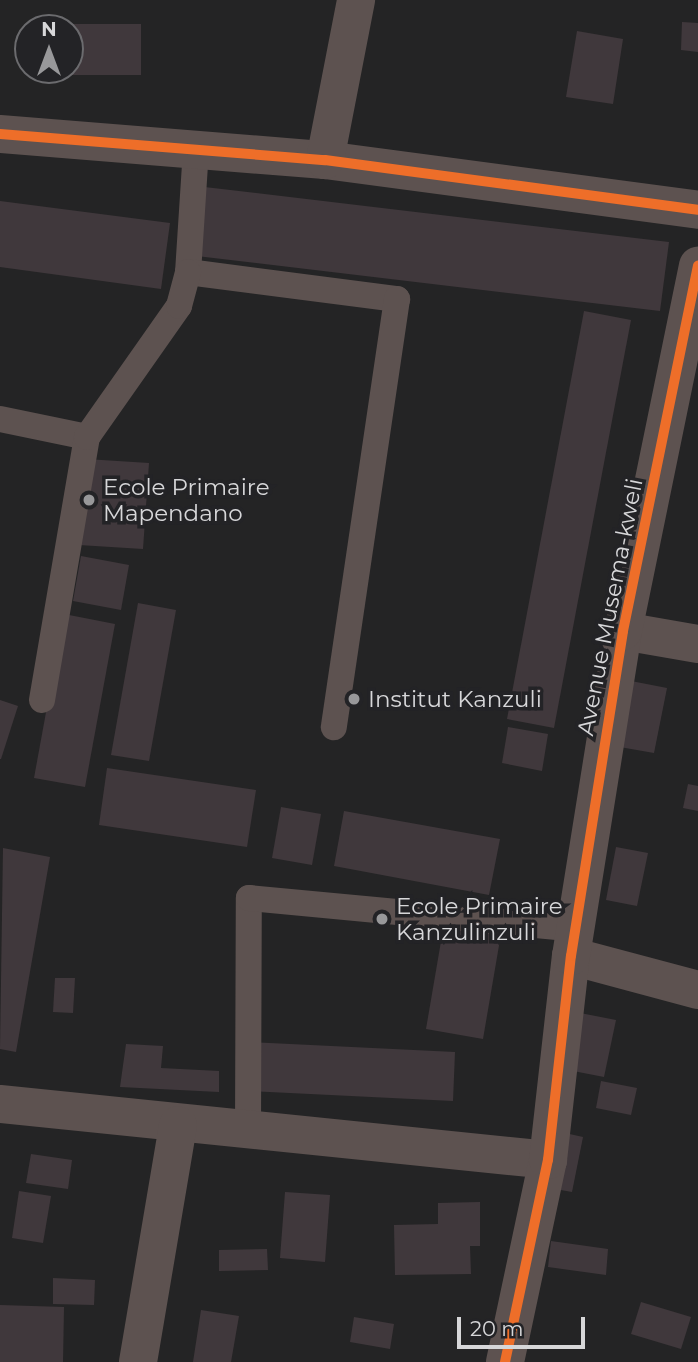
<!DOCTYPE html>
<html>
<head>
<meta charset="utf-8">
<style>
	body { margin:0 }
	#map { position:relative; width:698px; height:1362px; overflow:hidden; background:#242425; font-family:Montserrat,sans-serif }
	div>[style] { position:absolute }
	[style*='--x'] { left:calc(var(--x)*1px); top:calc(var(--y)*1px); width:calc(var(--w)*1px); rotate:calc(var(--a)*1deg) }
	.building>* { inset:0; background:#40383c }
	.lane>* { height:26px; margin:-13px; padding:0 13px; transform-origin:13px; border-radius:13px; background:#5d5250 }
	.street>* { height:38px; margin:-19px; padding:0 19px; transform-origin:19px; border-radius:19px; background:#5d5250 }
	.cycleway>* { height:10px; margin:-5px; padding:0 5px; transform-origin:5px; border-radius:5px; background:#ee6e29 }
	.dots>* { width:19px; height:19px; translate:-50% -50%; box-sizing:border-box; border:4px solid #232326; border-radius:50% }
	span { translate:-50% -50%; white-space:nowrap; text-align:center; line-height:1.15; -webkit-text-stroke:7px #232326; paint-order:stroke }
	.poi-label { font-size:23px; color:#d7d7d9 }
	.left { translate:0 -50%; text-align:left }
	.street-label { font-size:23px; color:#d7d7d9 }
	.north { position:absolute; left:14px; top:14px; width:70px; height:70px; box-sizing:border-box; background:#232326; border:2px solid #6b6b6e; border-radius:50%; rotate:0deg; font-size:19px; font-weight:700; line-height:28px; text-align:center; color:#d7d7d9 }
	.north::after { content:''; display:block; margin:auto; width:24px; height:32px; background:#98989a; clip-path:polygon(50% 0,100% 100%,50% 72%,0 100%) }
	.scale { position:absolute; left:457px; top:1317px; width:128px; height:32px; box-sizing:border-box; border:4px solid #d7d7d9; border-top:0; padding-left:9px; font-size:21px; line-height:24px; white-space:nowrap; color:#d7d7d9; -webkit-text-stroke:5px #232326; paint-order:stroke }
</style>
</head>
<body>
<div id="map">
	<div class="building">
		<div style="clip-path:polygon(682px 22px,698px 23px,698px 52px,681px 50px)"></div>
		<div style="clip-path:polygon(58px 24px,141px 24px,141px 75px,58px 75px,58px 70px,70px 70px,70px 28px)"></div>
		<div style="clip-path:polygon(577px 31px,623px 39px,613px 104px,566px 97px)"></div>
		<div style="clip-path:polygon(196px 186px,669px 242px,660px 311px,188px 255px)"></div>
		<div style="clip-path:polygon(0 201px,170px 223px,161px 289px,0 267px)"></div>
		<div style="clip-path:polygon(584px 311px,631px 320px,554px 728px,507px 719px)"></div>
		<div style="clip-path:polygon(86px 459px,149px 463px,143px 549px,79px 545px)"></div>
		<div style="clip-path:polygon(81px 556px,129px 565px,121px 610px,73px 601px)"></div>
		<div style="clip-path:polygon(138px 603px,176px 610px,149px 761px,111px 755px)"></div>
		<div style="clip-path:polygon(64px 614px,115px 624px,85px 787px,34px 778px)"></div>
		<div style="clip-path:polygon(626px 680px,667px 688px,654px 753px,614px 746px)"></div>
		<div style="clip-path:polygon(0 700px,18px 706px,1px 759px,0 759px)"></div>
		<div style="clip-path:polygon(508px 727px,548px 734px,542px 771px,502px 763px)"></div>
		<div style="clip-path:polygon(107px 768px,256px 790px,247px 847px,99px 825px)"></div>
		<div style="clip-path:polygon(688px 784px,698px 786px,698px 811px,683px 808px)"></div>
		<div style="clip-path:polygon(281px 807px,321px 814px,312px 865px,272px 858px)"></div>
		<div style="clip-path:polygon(344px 811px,500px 839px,489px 895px,334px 866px)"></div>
		<div style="clip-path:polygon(616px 847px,648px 853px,637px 906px,606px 900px)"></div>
		<div style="clip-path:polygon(3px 848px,50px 857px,16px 1052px,0 1049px)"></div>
		<div style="clip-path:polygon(445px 918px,502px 928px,483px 1039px,426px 1029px)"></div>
		<div style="clip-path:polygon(55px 978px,75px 978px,73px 1013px,53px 1012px)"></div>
		<div style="clip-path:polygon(575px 1012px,616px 1020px,604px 1077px,563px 1069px)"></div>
		<div style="clip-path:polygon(249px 1042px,455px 1052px,453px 1101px,247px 1091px)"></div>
		<div style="clip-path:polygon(126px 1044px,163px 1046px,161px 1068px,219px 1071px,219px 1092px,120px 1087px)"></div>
		<div style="clip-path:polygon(601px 1081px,637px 1088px,631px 1115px,596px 1108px)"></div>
		<div style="clip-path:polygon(556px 1131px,583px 1137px,572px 1192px,544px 1187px)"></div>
		<div style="clip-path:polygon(31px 1154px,72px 1160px,68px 1189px,26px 1183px)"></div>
		<div style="clip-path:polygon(19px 1191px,51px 1196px,43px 1243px,12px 1238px)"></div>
		<div style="clip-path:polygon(285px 1192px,330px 1195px,325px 1262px,280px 1258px)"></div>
		<div style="clip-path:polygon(480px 1202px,480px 1246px,470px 1246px,471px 1274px,395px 1275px,394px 1225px,438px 1224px,438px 1203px)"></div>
		<div style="clip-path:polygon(551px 1241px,608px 1249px,606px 1275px,548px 1267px)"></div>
		<div style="clip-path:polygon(267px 1249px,268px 1270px,219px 1271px,219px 1250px)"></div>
		<div style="clip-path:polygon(53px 1278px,95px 1280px,94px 1305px,53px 1304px)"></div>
		<div style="clip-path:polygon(641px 1302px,691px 1317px,681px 1349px,631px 1334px)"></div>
		<div style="clip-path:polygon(0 1305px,64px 1307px,63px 1362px,0 1362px)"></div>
		<div style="clip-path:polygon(201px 1310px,239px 1316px,231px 1362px,193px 1362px)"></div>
		<div style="clip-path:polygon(354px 1317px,394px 1324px,390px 1349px,350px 1342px)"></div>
	</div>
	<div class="lane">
		<div style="--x:196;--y:149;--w:123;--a:93.7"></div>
		<div style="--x:188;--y:272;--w:211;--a:7.4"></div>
		<div style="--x:397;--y:299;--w:433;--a:98.4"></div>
		<div style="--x:0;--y:419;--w:89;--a:11.7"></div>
		<div style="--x:42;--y:700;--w:267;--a:-80.3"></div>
		<div style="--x:87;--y:437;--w:160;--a:-54.9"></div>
		<div style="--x:179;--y:306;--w:35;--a:-75"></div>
		<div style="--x:248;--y:1131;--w:233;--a:-89.8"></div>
		<div style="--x:249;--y:898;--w:328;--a:5.4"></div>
	</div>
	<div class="street">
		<div style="--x:0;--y:134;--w:326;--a:4.6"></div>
		<div style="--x:325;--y:160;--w:376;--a:7.6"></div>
		<div style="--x:325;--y:160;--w:163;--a:-79"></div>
		<div style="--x:623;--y:631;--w:76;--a:9.8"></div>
		<div style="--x:571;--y:956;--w:131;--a:15"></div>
		<div style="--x:0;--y:1104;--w:551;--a:5.83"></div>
		<div style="--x:138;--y:1362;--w:240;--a:-80.4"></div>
		<div style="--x:505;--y:1362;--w:207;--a:-78"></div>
		<div style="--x:548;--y:1160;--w:205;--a:-83.6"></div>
		<div style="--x:571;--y:956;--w:329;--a:-80.9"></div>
		<div style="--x:623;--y:631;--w:373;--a:-78.4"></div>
	</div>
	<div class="cycleway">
		<div style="--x:0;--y:134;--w:326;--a:4.6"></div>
		<div style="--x:325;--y:160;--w:376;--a:7.6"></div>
		<div style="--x:505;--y:1362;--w:207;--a:-78"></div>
		<div style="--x:548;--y:1160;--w:205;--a:-83.6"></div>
		<div style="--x:571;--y:956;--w:329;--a:-80.9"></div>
		<div style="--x:623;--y:631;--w:373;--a:-78.4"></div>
	</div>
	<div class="dots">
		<div style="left:89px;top:500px;background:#98989a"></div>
		<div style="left:354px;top:699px;background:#98989a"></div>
		<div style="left:382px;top:919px;background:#98989a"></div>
	</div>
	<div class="poi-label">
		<span class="left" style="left:103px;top:500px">Ecole Primaire<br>Mapendano</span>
		<span class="left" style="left:368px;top:699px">Institut Kanzuli</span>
		<span class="left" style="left:396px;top:919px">Ecole Primaire<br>Kanzulinzuli</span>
	</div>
	<div class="street-label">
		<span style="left:610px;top:607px;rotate:-79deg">Avenue Musema-kweli</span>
	</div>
	<div class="north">N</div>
	<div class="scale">20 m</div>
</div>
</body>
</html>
